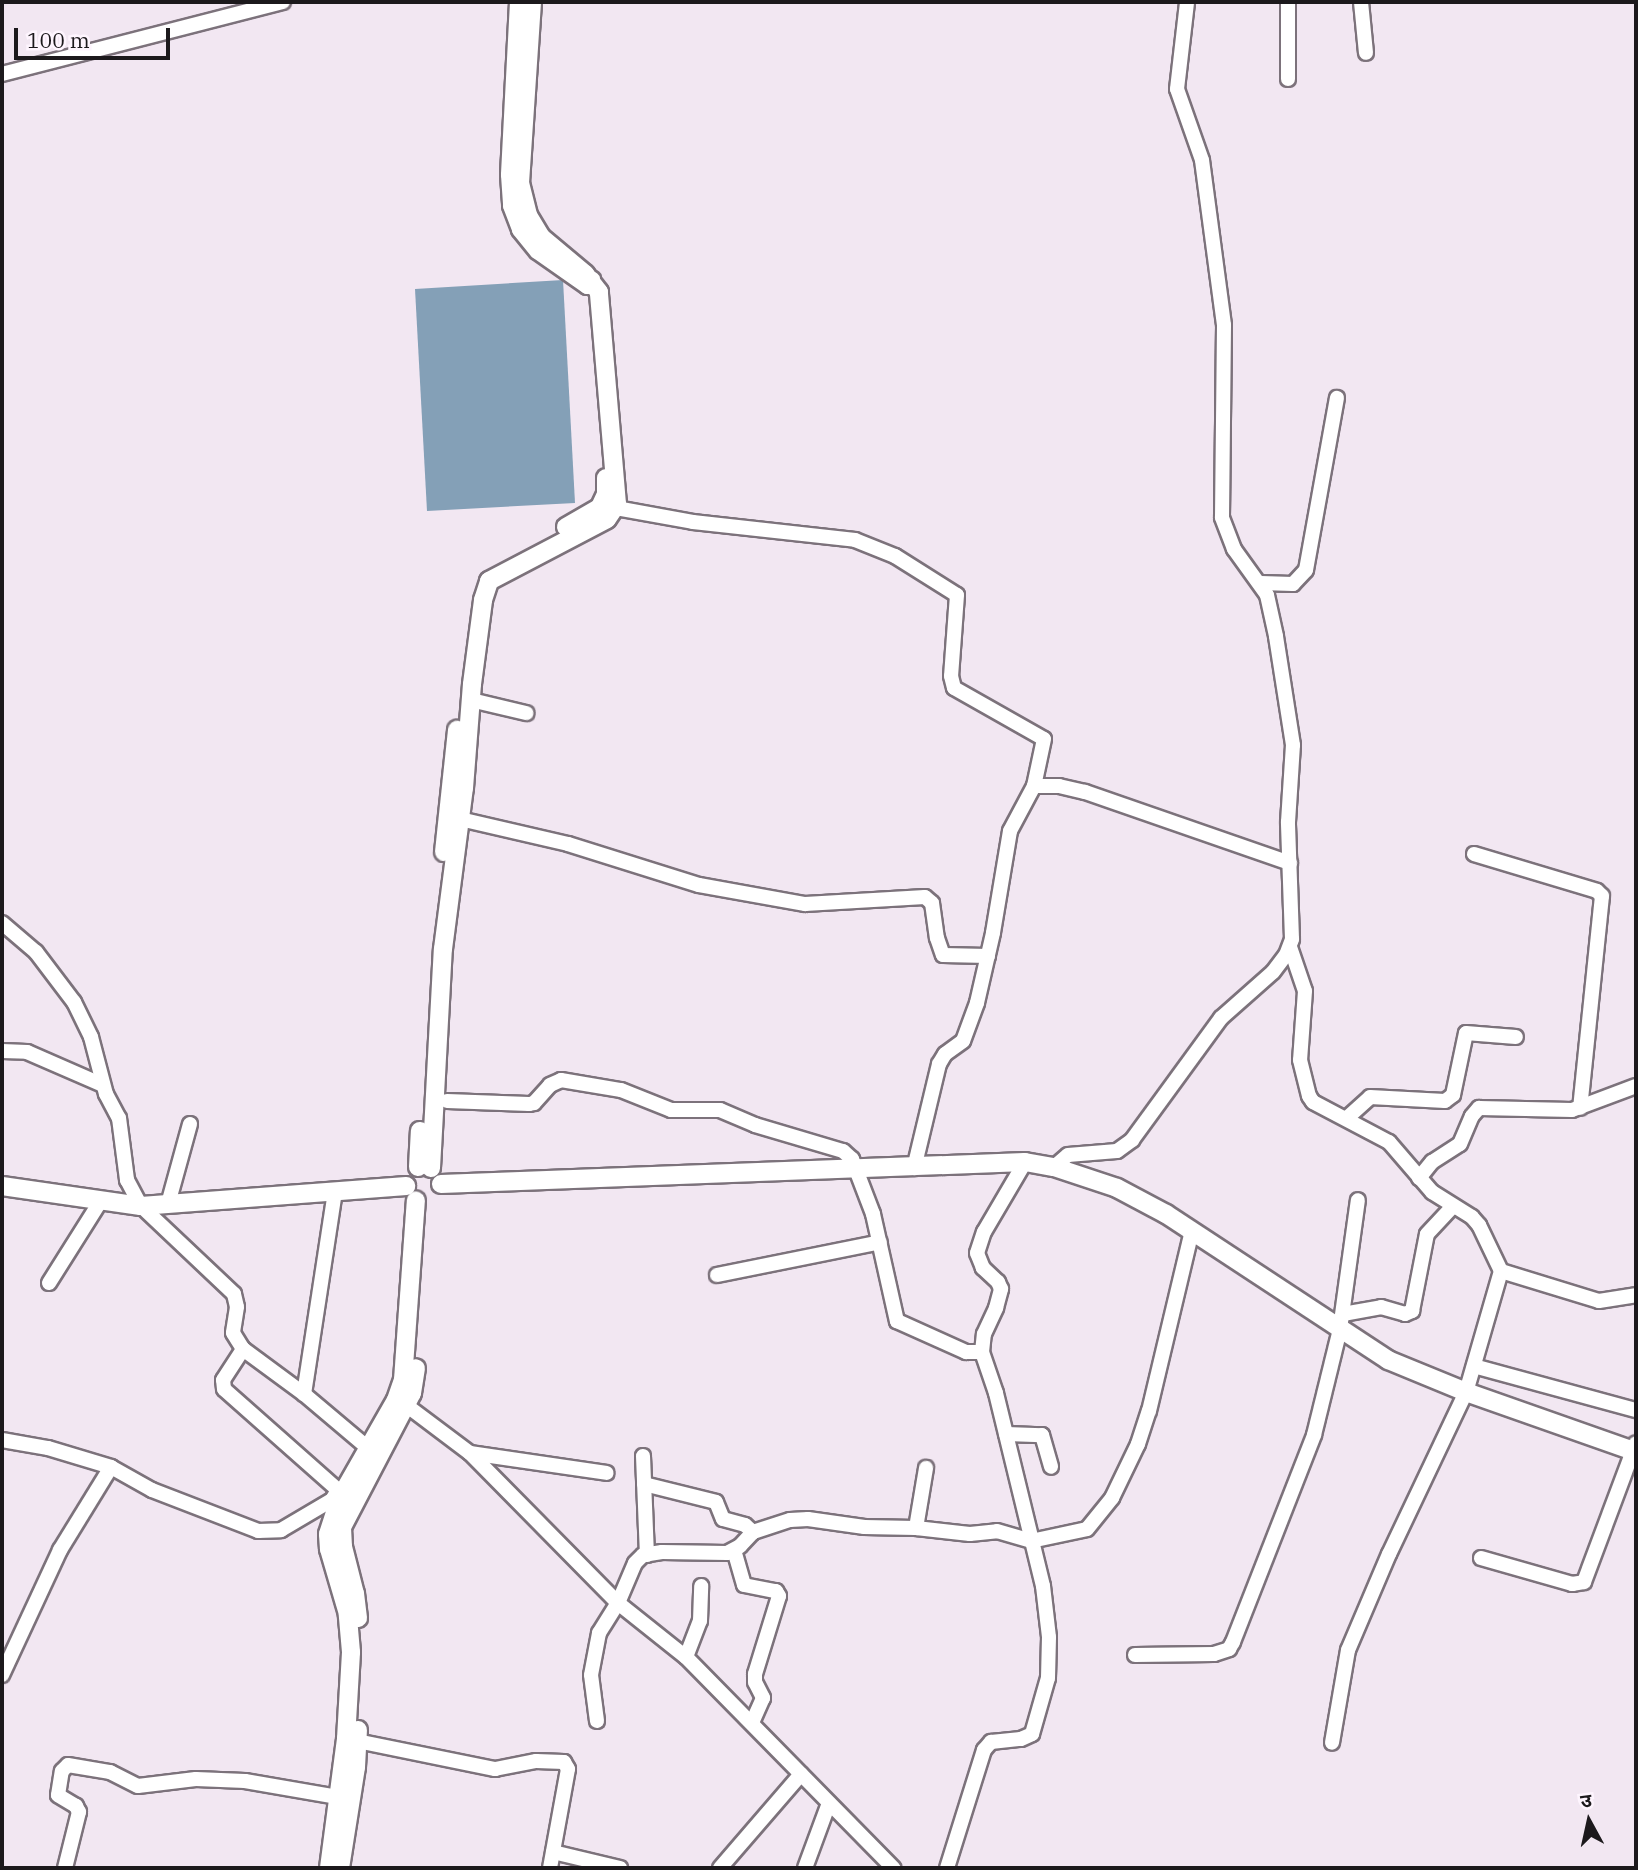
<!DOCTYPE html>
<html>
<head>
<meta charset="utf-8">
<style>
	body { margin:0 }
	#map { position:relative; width:1638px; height:1870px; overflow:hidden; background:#f2e7f2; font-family:"IBM Plex Serif","Noto Sans Devanagari",serif }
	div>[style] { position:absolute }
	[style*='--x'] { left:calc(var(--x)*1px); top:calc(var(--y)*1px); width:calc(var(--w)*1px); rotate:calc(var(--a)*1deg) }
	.water>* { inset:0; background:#84a0b7 }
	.roads { filter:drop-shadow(2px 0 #7c727b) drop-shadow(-2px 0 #7c727b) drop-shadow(0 2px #7c727b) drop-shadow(0 -2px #7c727b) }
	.minor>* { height:14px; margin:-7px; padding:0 7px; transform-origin:7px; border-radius:7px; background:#fff }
	.major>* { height:18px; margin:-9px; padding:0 9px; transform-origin:9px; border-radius:9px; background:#fff }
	span { translate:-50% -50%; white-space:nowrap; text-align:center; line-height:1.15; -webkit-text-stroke:6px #fef5fe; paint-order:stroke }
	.frame { position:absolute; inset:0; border:4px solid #1c191c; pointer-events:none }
	.north { position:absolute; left:1554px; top:1786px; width:70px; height:70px; -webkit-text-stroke:5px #fef5fe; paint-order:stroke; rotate:352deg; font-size:19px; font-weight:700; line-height:28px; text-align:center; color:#1c191c }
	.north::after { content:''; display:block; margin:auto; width:24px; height:32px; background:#1c191c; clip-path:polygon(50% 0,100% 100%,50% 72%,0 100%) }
	.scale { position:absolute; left:14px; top:28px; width:156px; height:32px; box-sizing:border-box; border:4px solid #1c191c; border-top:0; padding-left:9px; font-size:21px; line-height:24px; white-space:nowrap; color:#1c191c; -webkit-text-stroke:5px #fef5fe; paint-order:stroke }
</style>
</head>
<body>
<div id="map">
	<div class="water">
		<div style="clip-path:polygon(563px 280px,575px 503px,427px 511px,415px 289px)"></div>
	</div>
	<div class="roads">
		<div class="minor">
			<div style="--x:517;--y:2;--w:173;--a:93"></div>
			<div style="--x:508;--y:175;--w:31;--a:86"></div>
			<div style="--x:510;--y:206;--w:26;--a:69"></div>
			<div style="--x:519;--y:230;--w:28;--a:51"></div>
			<div style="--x:537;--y:252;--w:61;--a:35"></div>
			<div style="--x:587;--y:287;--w:10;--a:-53"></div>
			<div style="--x:1288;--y:2;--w:77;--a:90"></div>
			<div style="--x:1361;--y:2;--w:51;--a:84.4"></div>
			<div style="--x:2;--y:74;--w:290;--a:-14.4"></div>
			<div style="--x:616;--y:508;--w:78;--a:10.3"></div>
			<div style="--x:693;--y:522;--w:163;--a:6.3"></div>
			<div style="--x:855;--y:540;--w:43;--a:21.8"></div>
			<div style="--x:895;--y:556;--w:73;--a:32.2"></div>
			<div style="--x:957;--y:595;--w:81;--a:94.2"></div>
			<div style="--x:951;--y:676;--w:12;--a:76"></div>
			<div style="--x:954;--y:688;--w:103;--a:29.5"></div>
			<div style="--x:1044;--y:739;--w:48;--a:102"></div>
			<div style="--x:1034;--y:786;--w:51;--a:118.1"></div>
			<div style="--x:1010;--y:831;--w:103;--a:99.5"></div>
			<div style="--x:993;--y:933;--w:72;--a:102.9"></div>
			<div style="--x:977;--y:1003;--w:40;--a:110.2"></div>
			<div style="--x:963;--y:1041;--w:22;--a:144"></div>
			<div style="--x:945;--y:1054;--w:12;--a:121"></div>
			<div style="--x:939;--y:1064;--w:107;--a:103.5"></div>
			<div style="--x:1261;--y:583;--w:32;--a:2"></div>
			<div style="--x:1293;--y:584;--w:19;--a:-47"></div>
			<div style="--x:1306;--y:570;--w:175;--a:-79.8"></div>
			<div style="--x:471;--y:700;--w:57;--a:13.3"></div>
			<div style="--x:1034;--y:786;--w:25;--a:0"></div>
			<div style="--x:1059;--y:786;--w:27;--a:13"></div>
			<div style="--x:1085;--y:792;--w:217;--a:19.1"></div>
			<div style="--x:460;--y:819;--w:111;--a:13"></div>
			<div style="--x:568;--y:844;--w:137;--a:17.4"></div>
			<div style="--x:699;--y:885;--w:108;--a:10.2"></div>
			<div style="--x:805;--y:904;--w:120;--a:-3.3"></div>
			<div style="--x:925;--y:897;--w:9;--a:41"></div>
			<div style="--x:932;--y:903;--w:35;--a:82"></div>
			<div style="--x:937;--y:938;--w:18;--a:71"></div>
			<div style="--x:943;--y:955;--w:45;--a:1.3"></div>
			<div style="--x:1474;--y:854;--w:128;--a:16.7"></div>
			<div style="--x:1597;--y:891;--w:7;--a:45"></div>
			<div style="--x:1602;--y:896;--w:213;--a:95.9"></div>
			<div style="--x:2;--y:923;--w:45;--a:40.5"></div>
			<div style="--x:36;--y:952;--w:63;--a:52.8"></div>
			<div style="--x:74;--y:1002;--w:39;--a:64"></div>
			<div style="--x:91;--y:1037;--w:59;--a:75.3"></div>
			<div style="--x:106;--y:1094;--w:27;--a:62"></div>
			<div style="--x:119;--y:1118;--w:63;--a:82.6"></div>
			<div style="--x:127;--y:1180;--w:30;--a:62"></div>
			<div style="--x:141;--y:1206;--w:128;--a:43.4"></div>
			<div style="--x:234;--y:1294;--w:13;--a:77"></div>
			<div style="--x:237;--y:1307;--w:26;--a:99"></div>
			<div style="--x:233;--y:1333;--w:19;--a:58"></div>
			<div style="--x:243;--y:1349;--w:76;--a:36.4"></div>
			<div style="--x:304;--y:1394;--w:84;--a:40.2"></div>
			<div style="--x:1290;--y:947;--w:46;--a:71.2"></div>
			<div style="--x:1305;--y:991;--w:69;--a:94.1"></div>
			<div style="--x:1300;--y:1060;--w:37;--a:76"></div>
			<div style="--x:1309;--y:1096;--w:7;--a:56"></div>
			<div style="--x:1313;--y:1102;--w:86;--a:27.8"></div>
			<div style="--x:1389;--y:1142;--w:66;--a:49.3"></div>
			<div style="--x:1432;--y:1192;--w:47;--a:32"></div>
			<div style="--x:1472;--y:1217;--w:11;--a:49"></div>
			<div style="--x:1479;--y:1225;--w:51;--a:64.4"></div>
			<div style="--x:1501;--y:1271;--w:126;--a:106.1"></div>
			<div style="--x:1466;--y:1392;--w:179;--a:115.4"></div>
			<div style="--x:1389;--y:1554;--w:104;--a:113.1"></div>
			<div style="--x:1348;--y:1650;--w:94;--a:99.8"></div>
			<div style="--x:2;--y:1051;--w:25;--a:2"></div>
			<div style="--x:27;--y:1052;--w:83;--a:23.5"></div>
			<div style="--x:447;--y:1101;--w:82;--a:2.1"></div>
			<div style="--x:529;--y:1104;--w:5;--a:-11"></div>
			<div style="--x:534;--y:1103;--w:24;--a:-48"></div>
			<div style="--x:550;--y:1085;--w:12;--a:-24"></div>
			<div style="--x:561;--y:1080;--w:61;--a:9.5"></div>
			<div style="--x:621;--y:1090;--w:54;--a:21.8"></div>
			<div style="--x:671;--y:1110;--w:49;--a:0"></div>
			<div style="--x:720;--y:1110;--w:38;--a:23"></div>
			<div style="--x:755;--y:1125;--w:92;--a:16.5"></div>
			<div style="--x:843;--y:1151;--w:12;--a:42"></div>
			<div style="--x:852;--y:1159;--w:59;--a:69.1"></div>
			<div style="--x:873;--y:1214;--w:110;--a:77.4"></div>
			<div style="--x:897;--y:1321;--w:76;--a:24.2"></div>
			<div style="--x:966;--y:1352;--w:16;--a:0"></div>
			<div style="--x:1347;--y:1118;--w:31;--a:-42"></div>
			<div style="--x:1370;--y:1097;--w:75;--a:3.1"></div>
			<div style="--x:1445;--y:1101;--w:10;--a:-37"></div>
			<div style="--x:1453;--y:1095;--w:63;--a:-78.2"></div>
			<div style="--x:1466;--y:1033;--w:50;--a:4.6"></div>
			<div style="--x:1054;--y:1167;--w:18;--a:-41"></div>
			<div style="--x:1068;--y:1155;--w:49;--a:-4.7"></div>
			<div style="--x:1117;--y:1151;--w:19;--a:-36"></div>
			<div style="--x:1132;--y:1140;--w:151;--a:-53.9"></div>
			<div style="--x:1221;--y:1018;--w:69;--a:-41.5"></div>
			<div style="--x:1273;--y:972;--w:21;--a:-53"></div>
			<div style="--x:1286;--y:955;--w:17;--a:-69"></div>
			<div style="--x:1292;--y:939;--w:117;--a:-92"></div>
			<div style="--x:1288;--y:822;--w:77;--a:-86.3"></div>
			<div style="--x:1293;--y:745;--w:110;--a:-98.9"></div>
			<div style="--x:1276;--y:636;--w:42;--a:-102.4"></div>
			<div style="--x:1267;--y:595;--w:57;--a:-125.7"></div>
			<div style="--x:1234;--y:549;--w:34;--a:-111"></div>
			<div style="--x:1222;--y:517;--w:192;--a:-89.4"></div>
			<div style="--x:1224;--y:325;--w:166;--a:-97.6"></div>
			<div style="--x:1202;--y:160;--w:75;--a:-109.4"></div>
			<div style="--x:1177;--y:89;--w:88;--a:-83.4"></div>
			<div style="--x:1419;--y:1178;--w:21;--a:-51"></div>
			<div style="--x:1432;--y:1162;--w:33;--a:-33"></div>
			<div style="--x:1460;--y:1144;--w:30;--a:-67"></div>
			<div style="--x:1472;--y:1116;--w:11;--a:-49"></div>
			<div style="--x:1479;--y:1108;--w:93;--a:1.2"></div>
			<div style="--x:1572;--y:1110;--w:68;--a:-20.6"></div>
			<div style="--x:168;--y:1204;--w:83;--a:-74.6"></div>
			<div style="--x:1501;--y:1271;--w:102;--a:17"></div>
			<div style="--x:1599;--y:1301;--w:37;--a:-9"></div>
			<div style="--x:717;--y:1275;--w:166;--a:-11.4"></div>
			<div style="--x:49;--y:1283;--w:96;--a:-57.8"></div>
			<div style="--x:1343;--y:1314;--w:39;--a:-10"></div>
			<div style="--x:1381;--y:1307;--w:25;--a:16"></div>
			<div style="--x:1405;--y:1314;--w:8;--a:-23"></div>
			<div style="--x:1412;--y:1311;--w:78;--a:-79"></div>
			<div style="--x:1427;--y:1234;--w:38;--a:-47"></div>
			<div style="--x:1474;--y:1366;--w:168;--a:15.2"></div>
			<div style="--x:304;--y:1394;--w:205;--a:-81.3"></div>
			<div style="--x:406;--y:1405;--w:80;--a:36.9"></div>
			<div style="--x:470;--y:1453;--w:211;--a:45.4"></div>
			<div style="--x:618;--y:1603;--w:87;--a:38.5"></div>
			<div style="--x:686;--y:1657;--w:296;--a:45.5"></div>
			<div style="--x:1006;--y:1434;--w:36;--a:2"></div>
			<div style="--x:1042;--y:1435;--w:33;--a:74"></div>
			<div style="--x:2;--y:1440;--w:47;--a:9.9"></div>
			<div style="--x:48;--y:1448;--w:66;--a:16.8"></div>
			<div style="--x:111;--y:1467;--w:47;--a:29.3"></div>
			<div style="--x:152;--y:1490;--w:114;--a:21.1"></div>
			<div style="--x:258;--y:1531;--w:23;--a:-2"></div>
			<div style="--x:281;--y:1530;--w:59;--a:-30.5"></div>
			<div style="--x:332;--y:1500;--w:12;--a:-59"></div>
			<div style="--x:338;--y:1490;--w:152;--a:-138.5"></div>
			<div style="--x:224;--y:1389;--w:9;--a:-96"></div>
			<div style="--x:223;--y:1380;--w:37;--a:-57"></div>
			<div style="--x:470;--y:1453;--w:138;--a:8.3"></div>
			<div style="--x:643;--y:1456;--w:99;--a:87.7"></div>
			<div style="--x:644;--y:1484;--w:74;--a:14"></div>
			<div style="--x:716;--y:1502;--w:18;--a:68"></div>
			<div style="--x:723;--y:1519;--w:23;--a:15"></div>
			<div style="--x:745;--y:1525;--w:11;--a:41"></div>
			<div style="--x:916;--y:1528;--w:61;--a:-80.5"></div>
			<div style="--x:734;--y:1550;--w:36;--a:74"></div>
			<div style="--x:744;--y:1585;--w:33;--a:11"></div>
			<div style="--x:776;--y:1591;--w:6;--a:59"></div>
			<div style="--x:779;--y:1596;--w:82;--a:107.1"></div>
			<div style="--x:755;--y:1674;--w:8;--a:90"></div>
			<div style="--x:755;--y:1682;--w:18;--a:63"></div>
			<div style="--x:763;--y:1698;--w:27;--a:114"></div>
			<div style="--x:1481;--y:1558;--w:95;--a:15.9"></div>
			<div style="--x:1572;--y:1584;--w:12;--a:-9"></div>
			<div style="--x:1584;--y:1582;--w:148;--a:-69.5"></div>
			<div style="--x:1135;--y:1655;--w:79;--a:-0.7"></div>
			<div style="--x:1214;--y:1654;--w:16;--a:-18"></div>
			<div style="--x:1229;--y:1649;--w:8;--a:-60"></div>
			<div style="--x:1233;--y:1642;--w:222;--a:-68.6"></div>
			<div style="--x:1314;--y:1435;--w:109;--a:-76.2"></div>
			<div style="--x:1340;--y:1329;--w:130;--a:-82.1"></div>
			<div style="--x:686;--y:1657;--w:39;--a:-69"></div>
			<div style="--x:700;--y:1621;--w:35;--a:-88"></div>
			<div style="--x:2;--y:1675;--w:138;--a:-65.1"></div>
			<div style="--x:60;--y:1550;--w:97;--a:-58.4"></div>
			<div style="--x:597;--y:1721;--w:46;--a:-97.4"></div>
			<div style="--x:591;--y:1675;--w:43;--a:-79.2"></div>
			<div style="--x:599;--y:1633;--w:36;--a:-58"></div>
			<div style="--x:618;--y:1603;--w:43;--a:-67"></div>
			<div style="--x:635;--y:1563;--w:11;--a:-45"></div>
			<div style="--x:643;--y:1555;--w:19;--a:-9"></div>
			<div style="--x:662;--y:1552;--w:65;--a:0.9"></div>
			<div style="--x:727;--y:1553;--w:15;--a:-28"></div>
			<div style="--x:740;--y:1546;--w:19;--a:-47"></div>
			<div style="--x:753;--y:1532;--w:39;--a:-18"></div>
			<div style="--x:790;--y:1520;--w:18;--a:-3"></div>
			<div style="--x:808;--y:1519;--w:57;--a:8.1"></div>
			<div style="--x:864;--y:1527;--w:52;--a:1.1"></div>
			<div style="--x:916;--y:1528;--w:54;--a:6.3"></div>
			<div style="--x:970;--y:1534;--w:27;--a:-6"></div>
			<div style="--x:997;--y:1531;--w:35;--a:16"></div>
			<div style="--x:1031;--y:1541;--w:57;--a:-12.1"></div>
			<div style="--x:1087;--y:1529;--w:40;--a:-51"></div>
			<div style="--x:1112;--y:1498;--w:60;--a:-64.3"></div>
			<div style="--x:1138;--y:1444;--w:35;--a:-72"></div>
			<div style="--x:1149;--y:1411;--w:186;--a:-76.6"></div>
			<div style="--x:357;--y:1741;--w:141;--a:11.5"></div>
			<div style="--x:495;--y:1769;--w:42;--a:-11"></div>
			<div style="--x:536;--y:1761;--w:28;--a:2"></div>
			<div style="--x:564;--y:1762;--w:8;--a:60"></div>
			<div style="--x:568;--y:1769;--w:101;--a:100.3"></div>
			<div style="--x:553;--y:1852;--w:69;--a:13.4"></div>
			<div style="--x:65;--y:1868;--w:58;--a:-76"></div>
			<div style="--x:79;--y:1812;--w:7;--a:-117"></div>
			<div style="--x:76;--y:1806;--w:21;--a:-149"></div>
			<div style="--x:58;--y:1795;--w:24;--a:-81"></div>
			<div style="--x:62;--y:1771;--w:8;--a:-45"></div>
			<div style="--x:68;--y:1765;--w:43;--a:9.5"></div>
			<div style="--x:110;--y:1772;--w:31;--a:27"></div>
			<div style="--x:138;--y:1786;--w:58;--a:-6.9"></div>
			<div style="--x:196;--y:1779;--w:49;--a:2.3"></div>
			<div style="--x:245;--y:1781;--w:94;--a:9.8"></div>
			<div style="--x:720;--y:1868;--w:124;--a:-49.2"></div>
			<div style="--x:805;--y:1868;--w:69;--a:-69.7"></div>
			<div style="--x:947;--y:1868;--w:124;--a:-72.6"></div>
			<div style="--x:984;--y:1750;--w:11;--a:-49"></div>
			<div style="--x:991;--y:1742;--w:30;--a:-6"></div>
			<div style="--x:1021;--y:1739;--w:12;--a:-24"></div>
			<div style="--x:1032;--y:1734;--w:58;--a:-74.1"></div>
			<div style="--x:1048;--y:1678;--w:41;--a:-88.6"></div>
			<div style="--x:1049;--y:1637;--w:51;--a:-96.7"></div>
			<div style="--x:1043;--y:1586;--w:199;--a:-103.7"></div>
			<div style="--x:996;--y:1393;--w:43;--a:-108.9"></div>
			<div style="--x:982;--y:1352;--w:18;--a:-84"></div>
			<div style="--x:984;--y:1334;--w:29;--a:-65"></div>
			<div style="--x:996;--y:1308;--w:20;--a:-75"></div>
			<div style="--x:1001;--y:1289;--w:8;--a:-113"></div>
			<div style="--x:998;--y:1282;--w:21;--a:-137"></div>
			<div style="--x:983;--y:1268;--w:16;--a:-112"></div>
			<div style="--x:977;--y:1253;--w:22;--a:-72"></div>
			<div style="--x:984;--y:1232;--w:81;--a:-59.6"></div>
		</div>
		<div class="major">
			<div style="--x:566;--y:527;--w:39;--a:-30"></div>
			<div style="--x:600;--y:507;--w:14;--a:-65"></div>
			<div style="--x:606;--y:494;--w:16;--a:-90"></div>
			<div style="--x:444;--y:852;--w:123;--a:-83.9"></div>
			<div style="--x:418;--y:1167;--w:36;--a:-87"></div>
			<div style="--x:431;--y:1168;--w:219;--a:-86.9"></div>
			<div style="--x:443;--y:949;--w:162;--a:-82.6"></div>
			<div style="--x:464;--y:788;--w:104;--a:-85.6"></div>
			<div style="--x:472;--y:684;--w:85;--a:-82.5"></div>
			<div style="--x:483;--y:600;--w:20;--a:-72"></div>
			<div style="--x:489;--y:581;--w:133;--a:-27.7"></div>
			<div style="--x:607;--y:519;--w:18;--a:-56"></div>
			<div style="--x:617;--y:504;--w:213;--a:-94.9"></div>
			<div style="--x:599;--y:292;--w:23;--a:-128"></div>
			<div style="--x:585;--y:274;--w:57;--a:-139.9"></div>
			<div style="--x:541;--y:237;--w:26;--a:-121"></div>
			<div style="--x:528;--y:215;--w:33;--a:-104"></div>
			<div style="--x:520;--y:183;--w:181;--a:-86.2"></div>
			<div style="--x:441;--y:1184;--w:584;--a:-2.16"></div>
			<div style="--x:1025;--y:1162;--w:29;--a:10"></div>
			<div style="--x:1054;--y:1167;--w:66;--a:18.4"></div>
			<div style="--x:1117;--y:1188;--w:55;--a:28"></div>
			<div style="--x:1166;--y:1214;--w:266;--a:33.3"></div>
			<div style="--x:1388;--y:1360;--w:84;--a:22.3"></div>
			<div style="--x:1466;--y:1392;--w:180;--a:19.4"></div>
			<div style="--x:2;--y:1186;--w:140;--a:8.2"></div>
			<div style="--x:141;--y:1206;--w:266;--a:-4.3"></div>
			<div style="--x:358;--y:1618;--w:24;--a:-97"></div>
			<div style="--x:355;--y:1594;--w:49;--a:-104.3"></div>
			<div style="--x:343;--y:1547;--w:20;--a:-93"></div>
			<div style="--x:342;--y:1527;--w:151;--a:-62.4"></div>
			<div style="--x:412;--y:1393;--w:25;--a:-81"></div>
			<div style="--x:329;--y:1868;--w:130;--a:-82.5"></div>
			<div style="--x:346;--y:1739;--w:87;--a:-86.7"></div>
			<div style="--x:351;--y:1652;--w:38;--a:-95"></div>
			<div style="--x:348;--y:1614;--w:68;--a:-106.3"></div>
			<div style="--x:329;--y:1549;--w:15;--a:-94"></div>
			<div style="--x:328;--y:1534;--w:38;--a:-72"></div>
			<div style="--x:340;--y:1498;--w:113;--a:-60.3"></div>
			<div style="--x:396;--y:1400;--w:21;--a:-71"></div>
			<div style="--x:403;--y:1380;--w:180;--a:-85.9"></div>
			<div style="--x:340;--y:1868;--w:102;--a:-81"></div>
			<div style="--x:356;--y:1767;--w:37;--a:-87"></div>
		</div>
	</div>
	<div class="frame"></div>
	<div class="north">उ</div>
	<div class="scale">100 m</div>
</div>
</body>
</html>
